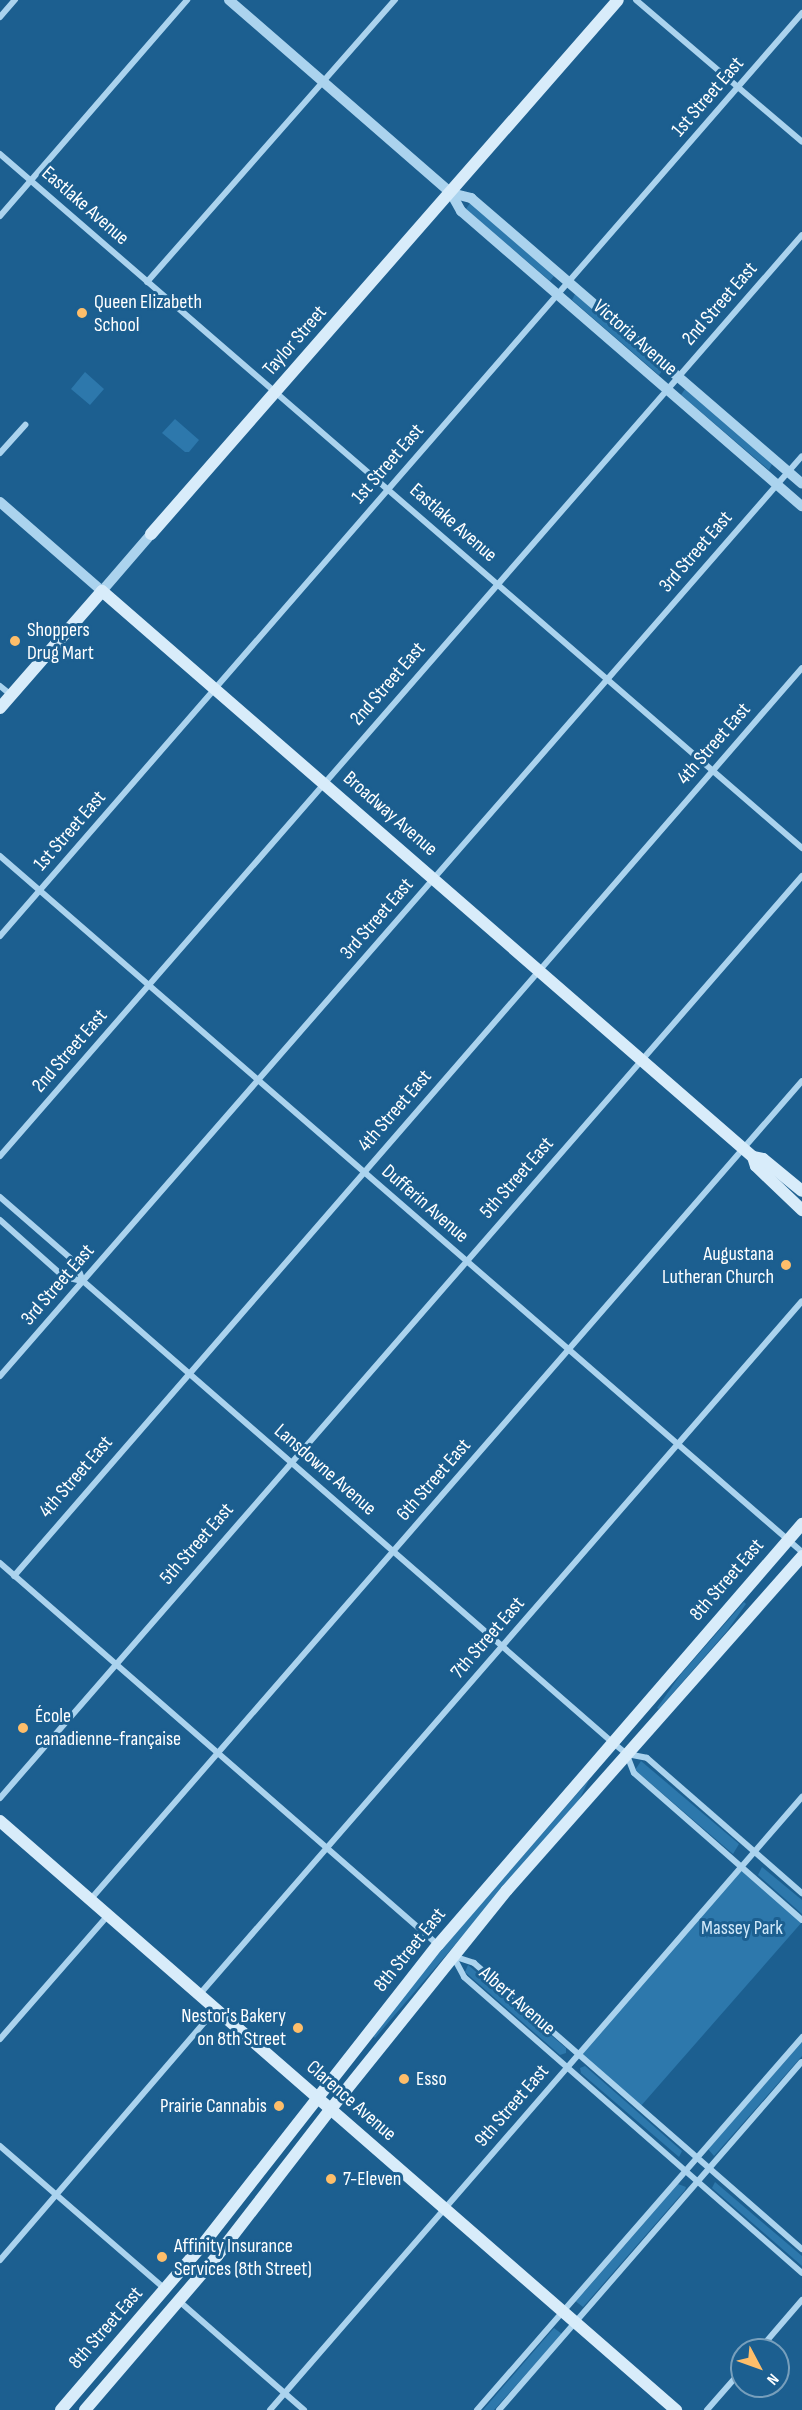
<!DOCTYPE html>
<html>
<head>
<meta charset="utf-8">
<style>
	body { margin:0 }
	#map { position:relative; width:802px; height:2410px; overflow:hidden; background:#1c5f90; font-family:"Sofia Sans Condensed",sans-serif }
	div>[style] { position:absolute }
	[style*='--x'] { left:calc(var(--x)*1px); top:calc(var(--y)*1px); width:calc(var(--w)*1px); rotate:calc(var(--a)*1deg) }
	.green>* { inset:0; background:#2d78ac }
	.minor>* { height:6px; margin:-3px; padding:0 3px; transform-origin:3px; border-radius:3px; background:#abd3ee }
	.tertiary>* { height:10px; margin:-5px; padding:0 5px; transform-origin:5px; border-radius:5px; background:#abd3ee }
	.secondary>* { height:12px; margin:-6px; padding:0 6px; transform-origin:6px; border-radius:6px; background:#d8ecfa }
	.dots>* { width:16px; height:16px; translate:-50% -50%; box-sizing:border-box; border:3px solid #1c5f90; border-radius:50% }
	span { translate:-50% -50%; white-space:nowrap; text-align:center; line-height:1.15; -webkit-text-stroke:6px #1c5f90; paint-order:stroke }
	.street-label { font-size:20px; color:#fff }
	.poi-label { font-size:20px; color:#fff }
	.left { translate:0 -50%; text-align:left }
	.right { translate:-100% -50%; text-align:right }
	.park-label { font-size:20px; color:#d1e9fa }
	.north { position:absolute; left:730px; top:2338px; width:60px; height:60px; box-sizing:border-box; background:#1c5f90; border:2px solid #779fbc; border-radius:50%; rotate:131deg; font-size:16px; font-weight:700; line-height:24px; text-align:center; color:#fff }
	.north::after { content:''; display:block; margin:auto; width:21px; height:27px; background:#febe6a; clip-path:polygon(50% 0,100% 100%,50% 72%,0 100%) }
</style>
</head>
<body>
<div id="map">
	<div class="green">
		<div style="clip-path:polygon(470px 203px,554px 276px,550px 281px,466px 209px)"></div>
		<div style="clip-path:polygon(575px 294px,663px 370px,659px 375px,572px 300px)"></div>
		<div style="clip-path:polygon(85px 372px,104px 389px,90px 405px,71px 389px)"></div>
		<div style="clip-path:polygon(685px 389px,772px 464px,769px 470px,681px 395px)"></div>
		<div style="clip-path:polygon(175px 419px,199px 440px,189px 452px,185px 452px,162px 433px)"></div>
		<div style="clip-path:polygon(744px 1602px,746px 1604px,727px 1631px,659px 1709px,657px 1708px,681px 1674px)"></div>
		<div style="clip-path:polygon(641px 1761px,739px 1844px,733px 1854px,635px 1770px)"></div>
		<div style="clip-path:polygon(589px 1780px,579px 1800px,375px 2038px,373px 2036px,421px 1973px)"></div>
		<div style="clip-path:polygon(741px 1866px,802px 1922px,640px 2107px,580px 2054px)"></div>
		<div style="clip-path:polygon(762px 1867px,802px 1900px,802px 1914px,758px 1875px)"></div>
		<div style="clip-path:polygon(468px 1965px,566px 2048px,566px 2053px,560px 2055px,465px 1972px)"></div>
		<div style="clip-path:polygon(802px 2042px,802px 2056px,714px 2156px,708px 2149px)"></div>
		<div style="clip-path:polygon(585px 2066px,682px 2151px,679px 2157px,581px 2073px,580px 2068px)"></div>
		<div style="clip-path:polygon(715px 2182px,802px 2256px,802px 2266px,712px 2188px)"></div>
		<div style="clip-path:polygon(678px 2184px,686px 2187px,685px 2190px,583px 2307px,574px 2300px,585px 2291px)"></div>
		<div style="clip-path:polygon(554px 2328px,562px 2334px,494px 2410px,483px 2410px)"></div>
	</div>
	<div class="minor">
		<div style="--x:636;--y:0;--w:218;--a:40.5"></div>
		<div style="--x:0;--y:17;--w:23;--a:-49"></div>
		<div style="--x:0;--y:154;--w:1061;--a:40.87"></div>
		<div style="--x:0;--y:216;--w:286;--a:-49.1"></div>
		<div style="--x:147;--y:282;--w:376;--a:-48.7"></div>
		<div style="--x:0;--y:453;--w:38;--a:-48"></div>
		<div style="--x:0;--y:686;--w:14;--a:39"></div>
		<div style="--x:0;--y:856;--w:1062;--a:40.95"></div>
		<div style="--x:0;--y:936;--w:1223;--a:-49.01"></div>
		<div style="--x:0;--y:1156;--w:1221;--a:-48.95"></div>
		<div style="--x:0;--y:1197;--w:101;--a:41"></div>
		<div style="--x:76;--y:1263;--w:19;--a:69"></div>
		<div style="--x:83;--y:1281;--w:702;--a:41.07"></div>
		<div style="--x:612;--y:1742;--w:19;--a:39"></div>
		<div style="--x:627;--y:1754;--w:20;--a:11"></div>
		<div style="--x:647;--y:1758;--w:206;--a:41.1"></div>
		<div style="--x:0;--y:1220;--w:86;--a:41.7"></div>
		<div style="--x:64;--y:1277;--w:19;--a:12"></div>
		<div style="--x:0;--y:1376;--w:1220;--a:-48.92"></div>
		<div style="--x:0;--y:1563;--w:581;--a:41.09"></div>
		<div style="--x:14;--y:1576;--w:1202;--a:-49.05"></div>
		<div style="--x:627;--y:1755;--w:19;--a:69"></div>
		<div style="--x:634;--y:1773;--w:223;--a:41.2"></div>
		<div style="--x:0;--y:1798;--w:1222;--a:-48.98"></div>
		<div style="--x:90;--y:1900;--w:1085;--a:-49"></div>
		<div style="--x:453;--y:1956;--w:24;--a:62"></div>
		<div style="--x:464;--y:1977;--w:449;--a:41.2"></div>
		<div style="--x:453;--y:1956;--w:22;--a:18"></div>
		<div style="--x:474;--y:1963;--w:435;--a:41.1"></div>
		<div style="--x:199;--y:1995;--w:919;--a:-49.01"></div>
		<div style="--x:0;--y:2039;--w:164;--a:-48.9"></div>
		<div style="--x:0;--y:2146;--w:218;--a:40.9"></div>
		<div style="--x:0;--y:2260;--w:330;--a:-49.3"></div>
		<div style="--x:179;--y:2301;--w:166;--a:41.1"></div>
		<div style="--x:759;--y:2350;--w:66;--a:-49.3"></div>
		<div style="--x:270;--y:2410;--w:812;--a:-49.05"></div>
		<div style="--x:477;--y:2410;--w:495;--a:-48.9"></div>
		<div style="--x:499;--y:2410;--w:461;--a:-49"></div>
		<div style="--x:707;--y:2410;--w:53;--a:-48.8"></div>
	</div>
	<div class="tertiary">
		<div style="--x:229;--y:0;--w:294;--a:41"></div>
		<div style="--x:451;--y:193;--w:21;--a:61"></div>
		<div style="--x:461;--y:211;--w:451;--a:40.9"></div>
		<div style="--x:451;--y:193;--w:21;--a:14"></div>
		<div style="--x:471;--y:198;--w:437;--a:40.8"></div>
		<div style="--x:0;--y:502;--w:135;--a:41.1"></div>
		<div style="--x:102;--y:591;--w:75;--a:-49.3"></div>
	</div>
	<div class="secondary">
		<div style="--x:151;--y:534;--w:709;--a:-48.83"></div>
		<div style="--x:0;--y:708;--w:155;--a:-48.9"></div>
		<div style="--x:102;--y:591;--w:863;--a:41"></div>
		<div style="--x:753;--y:1157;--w:9;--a:72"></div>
		<div style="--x:756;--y:1166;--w:64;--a:43.7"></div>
		<div style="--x:753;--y:1157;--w:10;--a:11"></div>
		<div style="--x:763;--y:1159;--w:50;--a:39.4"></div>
		<div style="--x:0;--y:1821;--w:897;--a:41.07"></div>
		<div style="--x:61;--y:2410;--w:213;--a:-49.4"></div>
		<div style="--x:200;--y:2248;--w:385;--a:-51.9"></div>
		<div style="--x:438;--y:1945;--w:557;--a:-49.15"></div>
		<div style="--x:85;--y:2410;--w:203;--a:-49.4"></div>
		<div style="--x:217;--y:2256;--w:185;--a:-52.3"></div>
		<div style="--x:330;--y:2110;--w:282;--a:-51.2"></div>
		<div style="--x:507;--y:1890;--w:446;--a:-48.5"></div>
	</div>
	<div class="dots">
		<div style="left:82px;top:313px;background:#febe6a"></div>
		<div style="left:15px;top:641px;background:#febe6a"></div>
		<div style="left:786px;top:1265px;background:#febe6a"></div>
		<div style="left:23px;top:1728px;background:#febe6a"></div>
		<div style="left:298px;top:2028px;background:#febe6a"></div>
		<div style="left:404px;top:2079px;background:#febe6a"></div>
		<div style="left:279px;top:2106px;background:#febe6a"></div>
		<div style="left:331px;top:2179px;background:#febe6a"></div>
		<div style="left:162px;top:2257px;background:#febe6a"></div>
	</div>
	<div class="street-label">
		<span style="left:708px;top:97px;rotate:-49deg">1st Street East</span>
		<span style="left:85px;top:206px;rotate:41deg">Eastlake Avenue</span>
		<span style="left:720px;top:304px;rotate:-49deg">2nd Street East</span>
		<span style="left:635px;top:338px;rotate:41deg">Victoria Avenue</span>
		<span style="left:295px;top:341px;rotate:-49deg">Taylor Street</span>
		<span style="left:388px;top:464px;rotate:-49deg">1st Street East</span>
		<span style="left:453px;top:523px;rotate:41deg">Eastlake Avenue</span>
		<span style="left:696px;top:552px;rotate:-49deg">3rd Street East</span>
		<span style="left:388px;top:684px;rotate:-49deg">2nd Street East</span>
		<span style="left:714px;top:744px;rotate:-49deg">4th Street East</span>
		<span style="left:390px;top:814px;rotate:41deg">Broadway Avenue</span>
		<span style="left:70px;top:831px;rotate:-49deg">1st Street East</span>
		<span style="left:377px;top:919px;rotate:-49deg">3rd Street East</span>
		<span style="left:70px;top:1051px;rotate:-49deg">2nd Street East</span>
		<span style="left:395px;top:1111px;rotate:-49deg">4th Street East</span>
		<span style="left:517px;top:1178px;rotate:-49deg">5th Street East</span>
		<span style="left:425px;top:1204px;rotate:41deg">Dufferin Avenue</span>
		<span style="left:58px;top:1285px;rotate:-49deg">3rd Street East</span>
		<span style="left:325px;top:1470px;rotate:41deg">Lansdowne Avenue</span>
		<span style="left:76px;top:1477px;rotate:-49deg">4th Street East</span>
		<span style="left:434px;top:1480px;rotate:-49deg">6th Street East</span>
		<span style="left:197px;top:1544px;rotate:-49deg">5th Street East</span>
		<span style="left:727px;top:1580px;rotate:-49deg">8th Street East</span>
		<span style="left:488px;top:1638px;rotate:-49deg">7th Street East</span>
		<span style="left:410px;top:1950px;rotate:-51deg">8th Street East</span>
		<span style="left:517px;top:2001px;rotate:41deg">Albert Avenue</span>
		<span style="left:351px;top:2101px;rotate:41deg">Clarence Avenue</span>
		<span style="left:512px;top:2106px;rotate:-49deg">9th Street East</span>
		<span style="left:106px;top:2328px;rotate:-49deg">8th Street East</span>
	</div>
	<div class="poi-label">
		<span class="left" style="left:94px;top:314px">Queen Elizabeth<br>School</span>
		<span class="left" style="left:27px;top:642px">Shoppers<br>Drug Mart</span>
		<span class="right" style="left:774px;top:1266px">Augustana<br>Lutheran Church</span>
		<span class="left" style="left:35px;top:1728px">École<br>canadienne-française</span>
		<span class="right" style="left:286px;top:2028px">Nestor's Bakery<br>on 8th Street</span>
		<span class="left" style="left:416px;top:2079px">Esso</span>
		<span class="right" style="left:267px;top:2106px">Prairie Cannabis</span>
		<span class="left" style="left:343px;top:2179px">7-Eleven</span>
		<span class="left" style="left:174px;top:2258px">Affinity Insurance<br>Services (8th Street)</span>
	</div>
	<div class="park-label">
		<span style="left:742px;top:1928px">Massey Park</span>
	</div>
	<div class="north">N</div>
</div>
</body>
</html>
